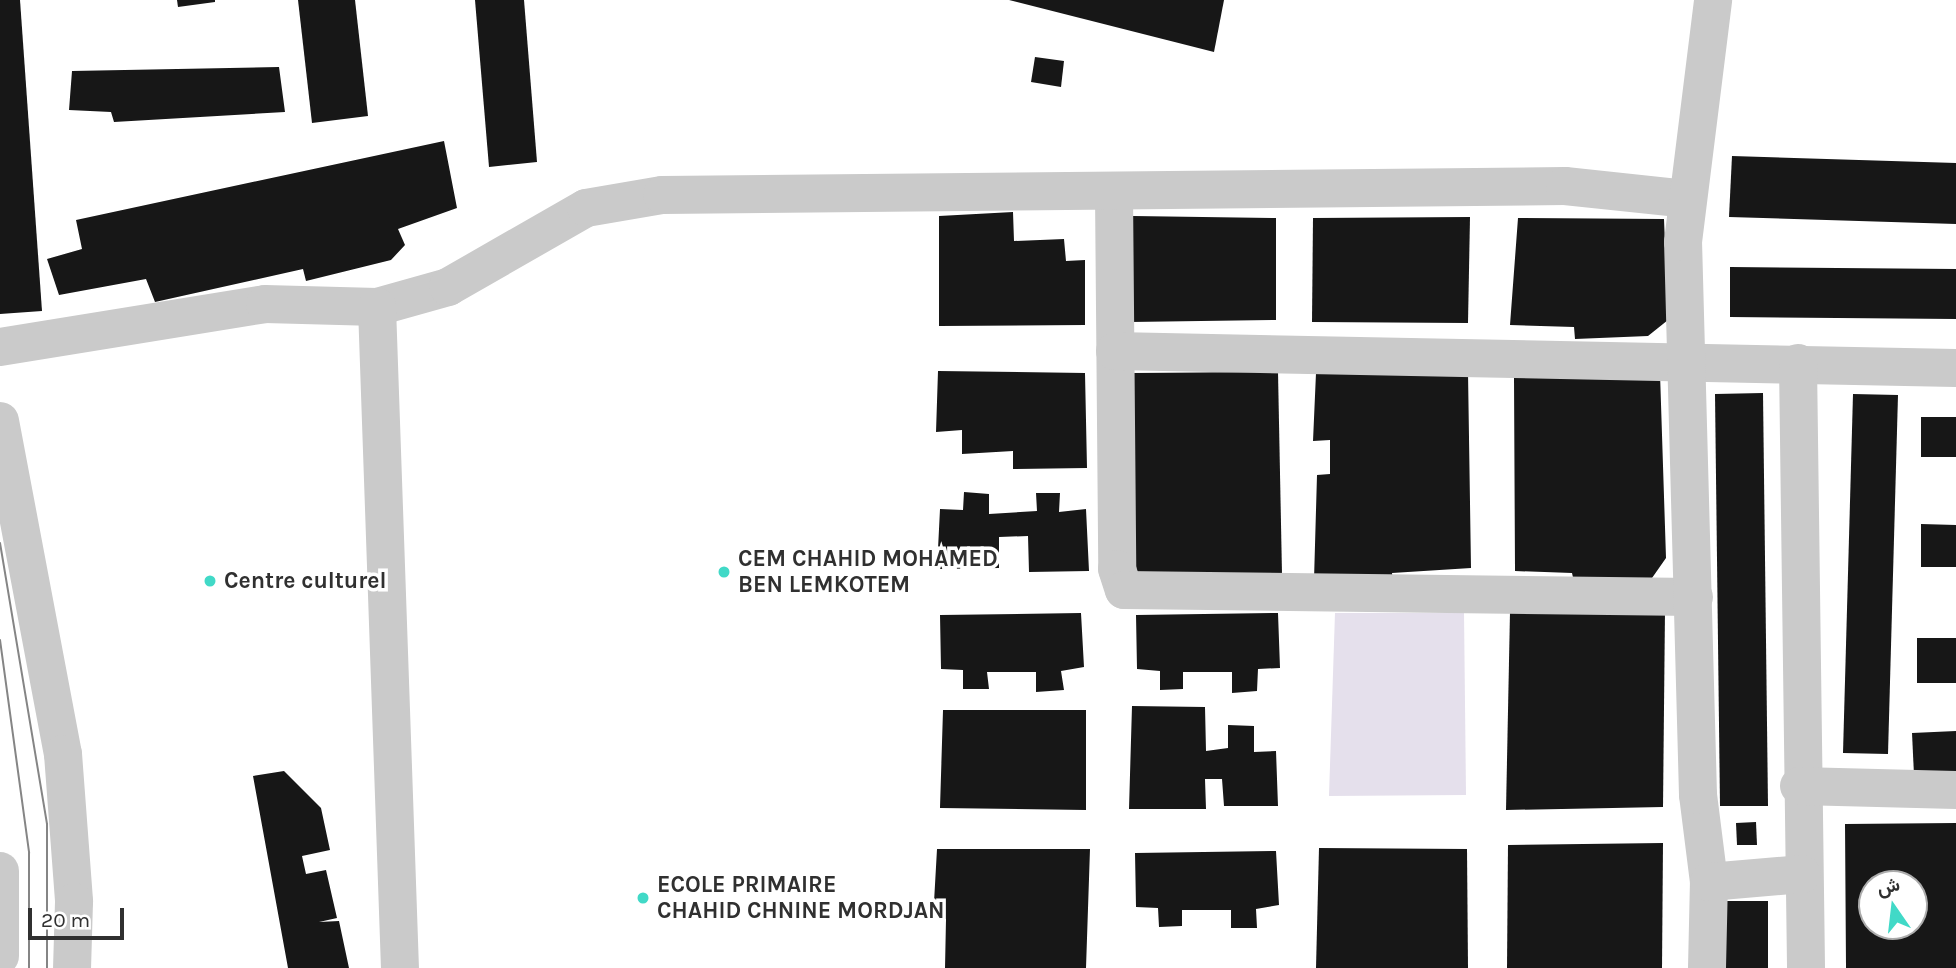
<!DOCTYPE html>
<html>
<head>
<meta charset="utf-8">
<style>
	body { margin:0 }
	#map { position:relative; width:1956px; height:968px; overflow:hidden; background:#fff; font-family:Karla,Vazirmatn,sans-serif }
	div>[style] { position:absolute }
	[style*='--x'] { left:calc(var(--x)*1px); top:calc(var(--y)*1px); width:calc(var(--w)*1px); rotate:calc(var(--a)*1deg) }
	.green>* { inset:0; background:#e5e0ec }
	.building>* { inset:0; background:#171717 }
	.minor>* { height:38px; margin:-19px; padding:0 19px; transform-origin:19px; border-radius:19px; background:#cacaca }
	.tram>* { height:2px; margin:-1px; padding:0 1px; transform-origin:1px; border-radius:1px; background:#858585 }
	.dots>* { width:19px; height:19px; translate:-50% -50%; box-sizing:border-box; border:4px solid #fff; border-radius:50% }
	span { translate:-50% -50%; white-space:nowrap; text-align:center; line-height:1.15; -webkit-text-stroke:7px #fff; paint-order:stroke }
	.poi-label { font-size:23px; color:#303030; font-weight:700 }
	.left { translate:0 -50%; text-align:left }
	.north { position:absolute; left:1858px; top:870px; width:70px; height:70px; box-sizing:border-box; background:#fff; border:2px solid #acacac; border-radius:50%; rotate:346deg; font-size:19px; font-weight:700; line-height:28px; text-align:center; color:#303030 }
	.north::after { content:''; display:block; margin:auto; width:24px; height:32px; background:#41d9c7; clip-path:polygon(50% 0,100% 100%,50% 72%,0 100%) }
	.scale { position:absolute; left:28px; top:908px; width:96px; height:32px; box-sizing:border-box; border:4px solid #303030; border-top:0; padding-left:9px; font-size:21px; line-height:24px; white-space:nowrap; color:#303030; -webkit-text-stroke:5px #fff; paint-order:stroke }
</style>
</head>
<body>
<div id="map">
	<div class="green">
		<div style="clip-path:polygon(1335px 613px,1464px 613px,1466px 795px,1329px 796px)"></div>
	</div>
	<div class="building">
		<div style="clip-path:polygon(0 0,20px 0,42px 311px,0 314px)"></div>
		<div style="clip-path:polygon(177px 0,215px 0,215px 2px,178px 7px)"></div>
		<div style="clip-path:polygon(298px 0,355px 0,368px 116px,312px 123px)"></div>
		<div style="clip-path:polygon(475px 0,524px 0,537px 162px,489px 167px)"></div>
		<div style="clip-path:polygon(1009px 0,1224px 0,1214px 52px)"></div>
		<div style="clip-path:polygon(1035px 57px,1064px 61px,1061px 87px,1031px 82px)"></div>
		<div style="clip-path:polygon(279px 67px,285px 112px,114px 122px,111px 112px,69px 110px,72px 71px)"></div>
		<div style="clip-path:polygon(444px 141px,457px 208px,398px 229px,405px 245px,391px 260px,306px 281px,303px 269px,155px 302px,146px 279px,59px 295px,47px 259px,82px 249px,76px 220px)"></div>
		<div style="clip-path:polygon(1732px 156px,1956px 163px,1956px 224px,1729px 217px)"></div>
		<div style="clip-path:polygon(1013px 212px,1014px 241px,1064px 239px,1066px 261px,1085px 260px,1085px 325px,939px 326px,939px 216px)"></div>
		<div style="clip-path:polygon(1133px 216px,1276px 218px,1276px 320px,1130px 322px)"></div>
		<div style="clip-path:polygon(1470px 217px,1468px 323px,1312px 322px,1313px 218px)"></div>
		<div style="clip-path:polygon(1518px 218px,1664px 219px,1668px 320px,1648px 336px,1575px 339px,1574px 327px,1510px 325px)"></div>
		<div style="clip-path:polygon(1730px 267px,1956px 269px,1956px 319px,1730px 317px)"></div>
		<div style="clip-path:polygon(938px 371px,1085px 373px,1087px 468px,1013px 469px,1013px 451px,962px 454px,962px 430px,936px 432px)"></div>
		<div style="clip-path:polygon(1278px 372px,1282px 574px,1132px 576px,1133px 373px)"></div>
		<div style="clip-path:polygon(1468px 372px,1471px 568px,1392px 573px,1393px 581px,1314px 580px,1317px 475px,1330px 474px,1330px 440px,1313px 441px,1316px 373px)"></div>
		<div style="clip-path:polygon(1660px 373px,1666px 558px,1652px 578px,1574px 582px,1572px 573px,1515px 571px,1514px 378px)"></div>
		<div style="clip-path:polygon(1763px 393px,1768px 806px,1720px 806px,1715px 394px)"></div>
		<div style="clip-path:polygon(1853px 394px,1898px 395px,1888px 754px,1843px 753px)"></div>
		<div style="clip-path:polygon(1921px 417px,1956px 417px,1956px 457px,1921px 457px)"></div>
		<div style="clip-path:polygon(964px 492px,989px 494px,989px 514px,1037px 511px,1036px 493px,1060px 493px,1059px 512px,1086px 509px,1089px 571px,1029px 572px,1028px 536px,999px 537px,999px 568px,937px 569px,940px 509px,963px 510px)"></div>
		<div style="clip-path:polygon(1921px 524px,1956px 525px,1956px 567px,1921px 567px)"></div>
		<div style="clip-path:polygon(1665px 610px,1663px 807px,1506px 810px,1510px 612px)"></div>
		<div style="clip-path:polygon(1081px 613px,1084px 667px,1061px 671px,1064px 690px,1036px 692px,1036px 672px,987px 672px,989px 689px,963px 689px,963px 670px,941px 669px,940px 615px)"></div>
		<div style="clip-path:polygon(1278px 613px,1280px 668px,1258px 669px,1257px 691px,1232px 693px,1232px 672px,1183px 672px,1183px 689px,1160px 690px,1160px 671px,1137px 669px,1136px 615px)"></div>
		<div style="clip-path:polygon(1917px 638px,1956px 638px,1956px 683px,1917px 683px)"></div>
		<div style="clip-path:polygon(1132px 706px,1205px 707px,1206px 751px,1228px 748px,1228px 725px,1254px 726px,1254px 752px,1276px 751px,1278px 806px,1224px 806px,1222px 779px,1205px 779px,1206px 809px,1129px 809px)"></div>
		<div style="clip-path:polygon(943px 710px,1086px 710px,1086px 810px,940px 808px)"></div>
		<div style="clip-path:polygon(1956px 731px,1956px 773px,1914px 775px,1912px 733px)"></div>
		<div style="clip-path:polygon(284px 771px,321px 808px,330px 850px,302px 856px,306px 874px,326px 870px,337px 918px,319px 922px,339px 921px,349px 968px,288px 968px,253px 776px)"></div>
		<div style="clip-path:polygon(1756px 822px,1757px 845px,1737px 845px,1736px 823px)"></div>
		<div style="clip-path:polygon(evenodd,1956px 823px,1956px 968px,1846px 968px,1845px 824px,1956px 823px,1872px 884px,1914px 884px,1914px 926px,1872px 926px,1872px 884px)"></div>
		<div style="clip-path:polygon(1663px 843px,1662px 968px,1507px 968px,1508px 845px)"></div>
		<div style="clip-path:polygon(1319px 848px,1467px 849px,1468px 968px,1316px 968px)"></div>
		<div style="clip-path:polygon(937px 849px,1090px 849px,1086px 968px,945px 968px,946px 919px,933px 920px)"></div>
		<div style="clip-path:polygon(1276px 851px,1279px 905px,1256px 909px,1257px 928px,1231px 928px,1231px 910px,1182px 910px,1182px 926px,1159px 927px,1158px 908px,1136px 907px,1135px 853px)"></div>
		<div style="clip-path:polygon(1726px 901px,1768px 901px,1768px 968px,1724px 968px)"></div>
	</div>
	<div class="minor">
		<div style="--x:1114;--y:193;--w:376;--a:89.5"></div>
		<div style="--x:1117;--y:569;--w:22;--a:72"></div>
		<div style="--x:1124;--y:590;--w:570;--a:0.7"></div>
		<div style="--x:377;--y:307;--w:74;--a:-15.7"></div>
		<div style="--x:448;--y:287;--w:159;--a:-29.8"></div>
		<div style="--x:586;--y:208;--w:77;--a:-9.7"></div>
		<div style="--x:662;--y:195;--w:903;--a:-0.57"></div>
		<div style="--x:1565;--y:186;--w:122;--a:6.1"></div>
		<div style="--x:0;--y:347;--w:268;--a:-9.2"></div>
		<div style="--x:265;--y:304;--w:112;--a:1.5"></div>
		<div style="--x:377;--y:307;--w:661;--a:88.01"></div>
		<div style="--x:1115;--y:351;--w:841;--a:1.16"></div>
		<div style="--x:1798;--y:363;--w:605;--a:89.24"></div>
		<div style="--x:0;--y:421;--w:339;--a:79.3"></div>
		<div style="--x:63;--y:754;--w:148;--a:85.7"></div>
		<div style="--x:74;--y:902;--w:66;--a:91.7"></div>
		<div style="--x:1799;--y:786;--w:157;--a:1.5"></div>
		<div style="--x:0;--y:871;--w:85;--a:90"></div>
		<div style="--x:1709;--y:882;--w:88;--a:-97.2"></div>
		<div style="--x:1698;--y:795;--w:553;--a:-91.55"></div>
		<div style="--x:1683;--y:242;--w:244;--a:-82.9"></div>
		<div style="--x:1707;--y:968;--w:86;--a:-88.7"></div>
		<div style="--x:1709;--y:882;--w:93;--a:-4.9"></div>
	</div>
	<div class="tram">
		<div style="--x:0;--y:543;--w:285;--a:80.5"></div>
		<div style="--x:47;--y:824;--w:144;--a:90"></div>
		<div style="--x:0;--y:640;--w:215;--a:82.2"></div>
		<div style="--x:29;--y:853;--w:115;--a:90"></div>
	</div>
	<div class="dots">
		<div style="left:724px;top:572px;background:#41d9c7"></div>
		<div style="left:210px;top:581px;background:#41d9c7"></div>
		<div style="left:643px;top:898px;background:#41d9c7"></div>
	</div>
	<div class="poi-label">
		<span class="left" style="left:738px;top:572px">CEM CHAHID MOHAMED<br>BEN LEMKOTEM</span>
		<span class="left" style="left:224px;top:581px">Centre culturel</span>
		<span class="left" style="left:657px;top:898px">ECOLE PRIMAIRE<br>CHAHID CHNINE MORDJAN</span>
	</div>
	<div class="north">ش</div>
	<div class="scale">20 m</div>
</div>
</body>
</html>
